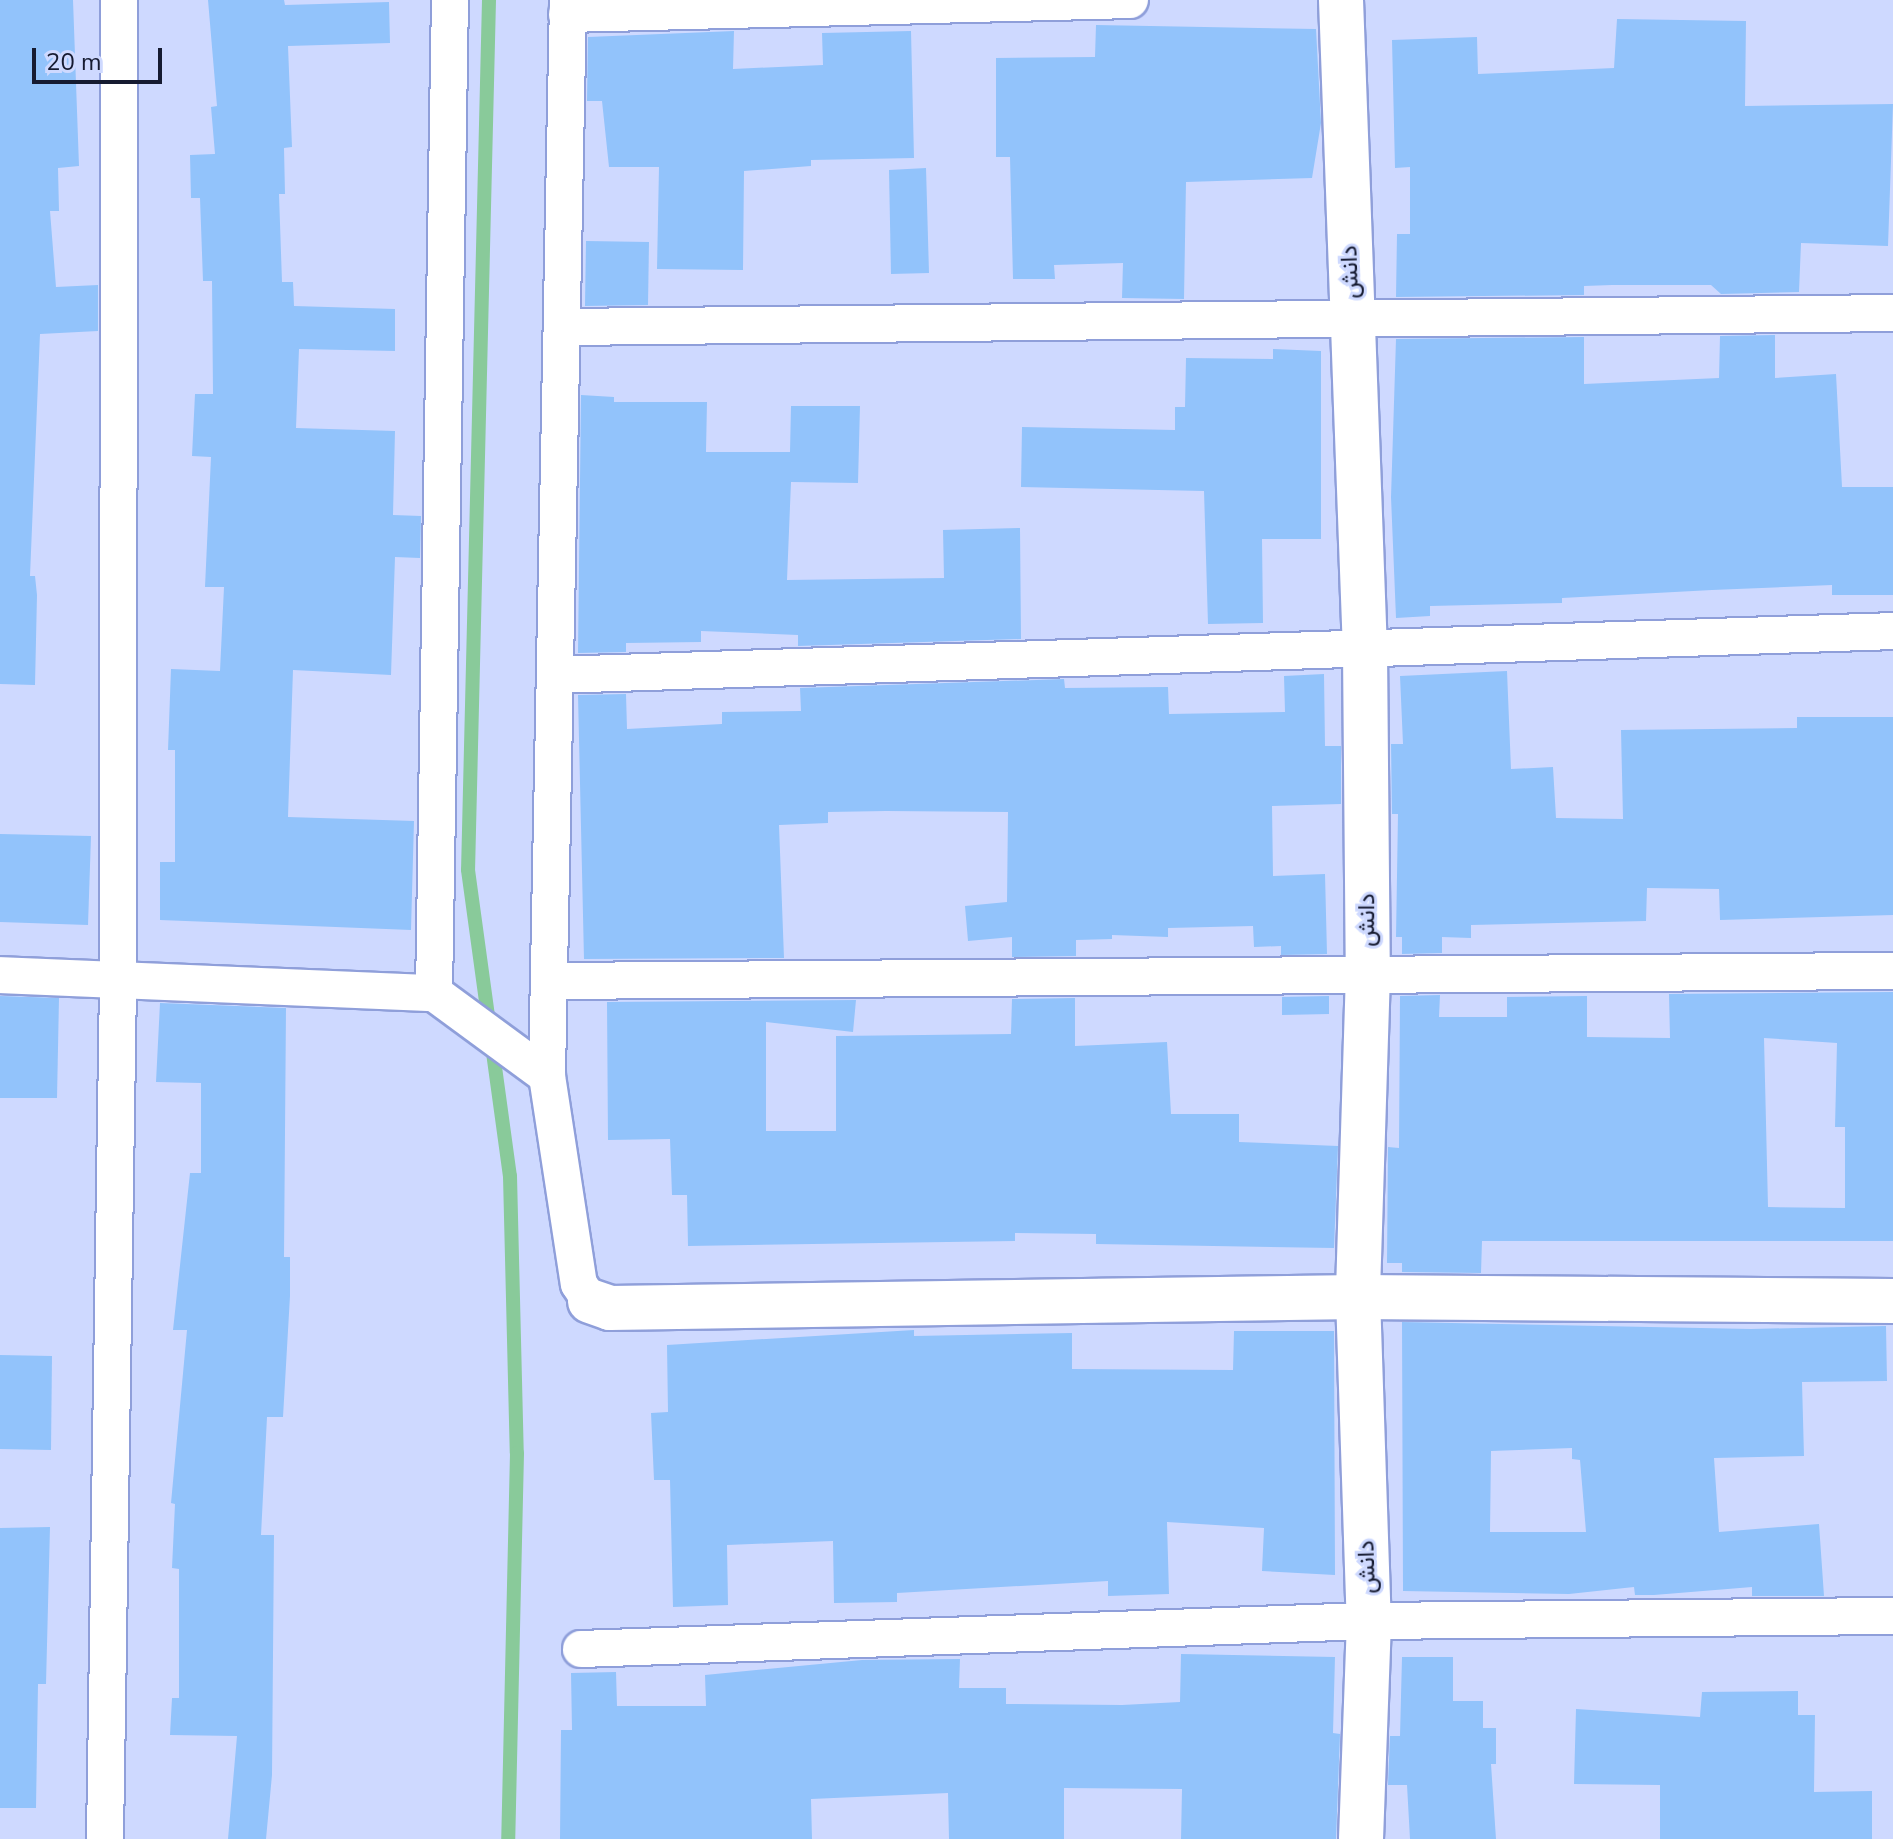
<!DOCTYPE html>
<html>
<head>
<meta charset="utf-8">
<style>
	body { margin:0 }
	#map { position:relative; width:1893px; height:1839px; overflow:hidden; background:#ced9ff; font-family:"Nunito Sans",Vazirmatn,sans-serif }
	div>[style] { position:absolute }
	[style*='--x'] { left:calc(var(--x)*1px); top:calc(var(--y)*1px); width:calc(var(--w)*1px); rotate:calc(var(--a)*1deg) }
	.stream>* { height:14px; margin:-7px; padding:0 7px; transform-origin:7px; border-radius:7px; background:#89ca9a }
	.building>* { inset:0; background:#92c3fb }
	.roads { filter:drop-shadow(2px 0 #8f9fda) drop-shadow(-2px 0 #8f9fda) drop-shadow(0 2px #8f9fda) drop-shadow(0 -2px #8f9fda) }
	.street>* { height:36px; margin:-18px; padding:0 18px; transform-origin:18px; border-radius:18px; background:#fff }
	.secondary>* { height:44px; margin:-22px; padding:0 22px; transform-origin:22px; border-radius:22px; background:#fff }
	span { translate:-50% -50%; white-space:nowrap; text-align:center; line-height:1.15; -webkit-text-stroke:6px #ced9ff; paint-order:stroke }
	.street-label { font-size:24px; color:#161b31 }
	.scale { position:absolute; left:32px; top:48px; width:130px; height:36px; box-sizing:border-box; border:4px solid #161b31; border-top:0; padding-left:10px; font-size:24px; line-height:28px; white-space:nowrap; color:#161b31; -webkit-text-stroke:6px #ced9ff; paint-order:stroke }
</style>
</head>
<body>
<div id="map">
	<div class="stream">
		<div style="--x:489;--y:0;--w:870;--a:91.38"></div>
		<div style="--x:468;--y:870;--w:309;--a:82.2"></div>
		<div style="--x:510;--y:1176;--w:277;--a:88.6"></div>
		<div style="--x:517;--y:1453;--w:386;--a:91.3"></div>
	</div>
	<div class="building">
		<div style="clip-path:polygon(0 0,73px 0,79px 166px,58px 168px,59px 211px,50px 211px,56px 287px,98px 285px,98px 331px,40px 334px,30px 576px,35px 576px,37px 595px,35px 685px,0 684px)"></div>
		<div style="clip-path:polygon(208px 0,284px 0,285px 5px,389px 2px,390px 43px,288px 46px,292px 147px,284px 148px,285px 194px,279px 194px,282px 282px,293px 282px,294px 306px,395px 309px,395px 351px,299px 349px,296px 428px,395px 431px,393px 515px,421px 516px,420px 558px,395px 557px,391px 675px,293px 670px,288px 817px,414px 821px,411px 930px,160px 920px,160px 862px,175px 862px,175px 750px,168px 750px,171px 669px,220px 671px,224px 587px,205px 587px,211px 457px,192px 456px,195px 394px,213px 394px,212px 281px,203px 281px,200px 198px,191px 198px,190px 155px,215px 154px,211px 107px,217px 106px)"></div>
		<div style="clip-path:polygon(1617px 19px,1746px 21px,1745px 106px,1893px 104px,1888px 246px,1801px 243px,1799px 292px,1721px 294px,1711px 285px,1612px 285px,1584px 286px,1584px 295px,1396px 297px,1397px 234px,1410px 234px,1410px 167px,1395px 168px,1392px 40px,1477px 37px,1478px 74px,1614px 68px)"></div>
		<div style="clip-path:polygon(1096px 25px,1316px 29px,1321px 123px,1312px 178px,1186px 182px,1184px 299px,1122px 298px,1123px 263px,1054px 265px,1055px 279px,1013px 279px,1010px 157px,996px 157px,996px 58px,1095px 57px)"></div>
		<div style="clip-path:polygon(734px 31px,733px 69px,823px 65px,822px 33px,911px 31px,914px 158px,811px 160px,811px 166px,744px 171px,743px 270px,657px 269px,659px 167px,609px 167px,602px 101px,587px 101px,588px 37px)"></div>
		<div style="clip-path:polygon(926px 168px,929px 273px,891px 274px,889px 170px)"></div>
		<div style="clip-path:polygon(586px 241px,649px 242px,648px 305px,585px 306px)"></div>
		<div style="clip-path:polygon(1775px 335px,1775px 378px,1836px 374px,1842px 487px,1893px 487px,1893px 595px,1832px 595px,1832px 585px,1712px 590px,1562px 598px,1562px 603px,1430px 606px,1430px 616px,1396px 618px,1391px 497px,1396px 339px,1584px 337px,1584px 384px,1719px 378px,1720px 336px)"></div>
		<div style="clip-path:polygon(1273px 349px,1321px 351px,1321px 539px,1262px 539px,1263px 623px,1208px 624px,1204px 491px,1021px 487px,1022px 427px,1175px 430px,1175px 407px,1185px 407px,1186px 358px,1273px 359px)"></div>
		<div style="clip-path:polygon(581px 395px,614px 397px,614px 402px,707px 402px,706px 452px,790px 452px,791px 406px,860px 406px,858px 483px,791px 482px,787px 580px,944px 578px,943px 530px,1020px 528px,1021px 639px,798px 646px,798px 635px,701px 631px,701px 642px,626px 643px,626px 652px,578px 653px)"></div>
		<div style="clip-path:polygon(1507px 671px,1511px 769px,1553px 767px,1556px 818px,1623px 819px,1621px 730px,1797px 728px,1797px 717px,1893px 717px,1893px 915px,1720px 920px,1719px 889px,1647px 888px,1646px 921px,1471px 925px,1471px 938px,1442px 937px,1442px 953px,1402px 954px,1402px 937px,1396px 937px,1398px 814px,1392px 814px,1391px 744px,1403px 744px,1400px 676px)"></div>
		<div style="clip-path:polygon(1324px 674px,1325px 746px,1341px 746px,1341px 804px,1272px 806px,1273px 876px,1325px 874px,1327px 954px,1281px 955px,1281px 946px,1254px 947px,1253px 926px,1168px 928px,1168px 937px,1112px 935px,1112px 939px,1076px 940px,1076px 956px,1012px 957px,1012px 937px,968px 941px,965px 906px,1007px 902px,1008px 812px,886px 811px,828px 812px,828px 823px,779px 825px,784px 958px,584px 959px,578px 695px,626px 694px,627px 729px,722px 724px,722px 712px,801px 711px,800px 688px,1064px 679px,1065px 688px,1168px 687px,1169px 714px,1285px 712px,1284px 676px)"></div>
		<div style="clip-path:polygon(0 834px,91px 836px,88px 925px,0 922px)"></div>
		<div style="clip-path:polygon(evenodd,1893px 992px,1893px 1241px,1482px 1241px,1481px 1273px,1402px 1272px,1402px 1263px,1387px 1263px,1388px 1147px,1399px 1148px,1400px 996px,1440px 995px,1439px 1017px,1507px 1017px,1507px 997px,1587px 996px,1587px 1037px,1670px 1038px,1669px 994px,1893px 992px,1764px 1038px,1837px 1043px,1835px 1127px,1845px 1127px,1845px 1208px,1768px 1207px,1764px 1038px)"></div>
		<div style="clip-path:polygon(0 996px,59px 998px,57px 1098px,0 1098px)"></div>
		<div style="clip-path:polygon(1329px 996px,1329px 1014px,1282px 1015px,1282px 997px)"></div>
		<div style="clip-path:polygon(1075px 998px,1075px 1046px,1167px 1042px,1171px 1114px,1239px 1114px,1239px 1142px,1338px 1146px,1334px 1248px,1096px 1244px,1096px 1234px,1015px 1233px,1015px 1241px,688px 1246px,687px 1195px,672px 1195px,670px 1139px,608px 1140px,607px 1002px,856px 1000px,853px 1032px,766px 1022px,766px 1131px,836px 1131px,836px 1036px,1011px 1034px,1012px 999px)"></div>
		<div style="clip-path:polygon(160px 1003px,286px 1008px,284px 1257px,290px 1257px,290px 1296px,283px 1417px,267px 1417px,261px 1535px,274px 1535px,272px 1775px,266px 1839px,228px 1839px,237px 1736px,170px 1735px,172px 1698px,179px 1698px,179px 1569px,172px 1568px,175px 1504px,171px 1503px,187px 1330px,173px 1330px,190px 1173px,201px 1173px,201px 1083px,156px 1082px)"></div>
		<div style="clip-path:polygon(evenodd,1402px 1322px,1751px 1329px,1886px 1326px,1887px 1381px,1802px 1382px,1804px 1456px,1714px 1458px,1719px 1532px,1819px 1524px,1824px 1596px,1752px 1596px,1752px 1587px,1654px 1595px,1635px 1595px,1634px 1587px,1569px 1594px,1403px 1591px,1402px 1322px,1572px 1448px,1572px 1459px,1580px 1460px,1586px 1532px,1490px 1532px,1491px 1451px,1572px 1448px)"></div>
		<div style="clip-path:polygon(914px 1330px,914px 1336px,1072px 1333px,1072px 1369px,1233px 1370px,1234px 1331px,1334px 1331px,1335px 1575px,1262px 1571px,1264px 1528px,1167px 1522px,1169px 1594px,1108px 1596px,1108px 1581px,897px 1593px,897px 1602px,834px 1603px,833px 1541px,727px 1545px,728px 1605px,673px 1607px,670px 1480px,654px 1480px,651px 1413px,668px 1412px,667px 1345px)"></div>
		<div style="clip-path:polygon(0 1355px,52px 1356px,51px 1450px,0 1449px)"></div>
		<div style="clip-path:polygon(50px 1527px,46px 1684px,38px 1684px,36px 1808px,0 1808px,0 1528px)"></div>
		<div style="clip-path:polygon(1181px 1654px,1335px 1657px,1333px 1733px,1340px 1734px,1336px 1839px,1181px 1839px,1182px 1789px,1064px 1788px,1064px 1839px,949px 1839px,948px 1793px,811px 1799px,812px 1839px,560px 1839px,561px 1730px,572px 1730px,571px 1673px,616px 1672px,617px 1706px,706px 1706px,705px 1675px,862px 1660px,960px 1659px,959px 1688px,1006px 1688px,1006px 1704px,1122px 1705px,1180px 1702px)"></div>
		<div style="clip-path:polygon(1402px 1657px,1453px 1657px,1453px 1701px,1483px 1701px,1483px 1728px,1496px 1728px,1496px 1764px,1491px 1764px,1496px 1839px,1410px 1839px,1407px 1785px,1388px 1785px,1390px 1736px,1400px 1736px)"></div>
		<div style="clip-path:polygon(1798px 1691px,1798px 1715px,1815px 1715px,1814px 1792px,1872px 1791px,1872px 1839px,1660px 1839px,1660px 1785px,1574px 1784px,1576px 1709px,1700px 1717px,1702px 1692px)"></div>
	</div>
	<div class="roads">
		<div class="street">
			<div style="--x:568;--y:0;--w:1076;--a:91.12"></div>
			<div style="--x:547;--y:1076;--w:210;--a:81.3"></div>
			<div style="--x:579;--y:1284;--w:20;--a:57"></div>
			<div style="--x:567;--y:14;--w:563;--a:-1.42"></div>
			<div style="--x:562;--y:327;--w:1331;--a:-0.6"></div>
			<div style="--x:555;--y:675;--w:1339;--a:-1.88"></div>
			<div style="--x:0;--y:975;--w:434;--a:2.4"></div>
			<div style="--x:434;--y:993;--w:140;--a:36.3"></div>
			<div style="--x:550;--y:981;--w:1343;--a:-0.43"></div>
			<div style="--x:434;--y:993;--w:993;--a:-89.08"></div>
			<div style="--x:581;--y:1649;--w:788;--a:-2.04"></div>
			<div style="--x:1369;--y:1621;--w:524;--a:-0.55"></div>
			<div style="--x:105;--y:1839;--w:859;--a:-89.13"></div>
			<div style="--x:118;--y:980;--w:980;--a:-89.94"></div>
		</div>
		<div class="secondary">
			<div style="--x:1341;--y:0;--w:650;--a:87.89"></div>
			<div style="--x:1365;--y:650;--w:323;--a:89.5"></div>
			<div style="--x:1368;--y:973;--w:324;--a:91.8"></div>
			<div style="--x:1358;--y:1297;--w:324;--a:88.1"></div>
			<div style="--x:1369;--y:1621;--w:218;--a:92.1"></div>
			<div style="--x:590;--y:1301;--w:21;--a:19"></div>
			<div style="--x:610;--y:1308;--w:748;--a:-0.84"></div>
			<div style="--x:1358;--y:1297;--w:535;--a:0.43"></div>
		</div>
	</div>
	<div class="street-label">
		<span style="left:1350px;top:272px;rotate:-92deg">دانش</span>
		<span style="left:1367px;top:920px;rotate:-90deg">دانش</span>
		<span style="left:1367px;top:1567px;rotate:-92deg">دانش</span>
	</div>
	<div class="scale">20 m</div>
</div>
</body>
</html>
